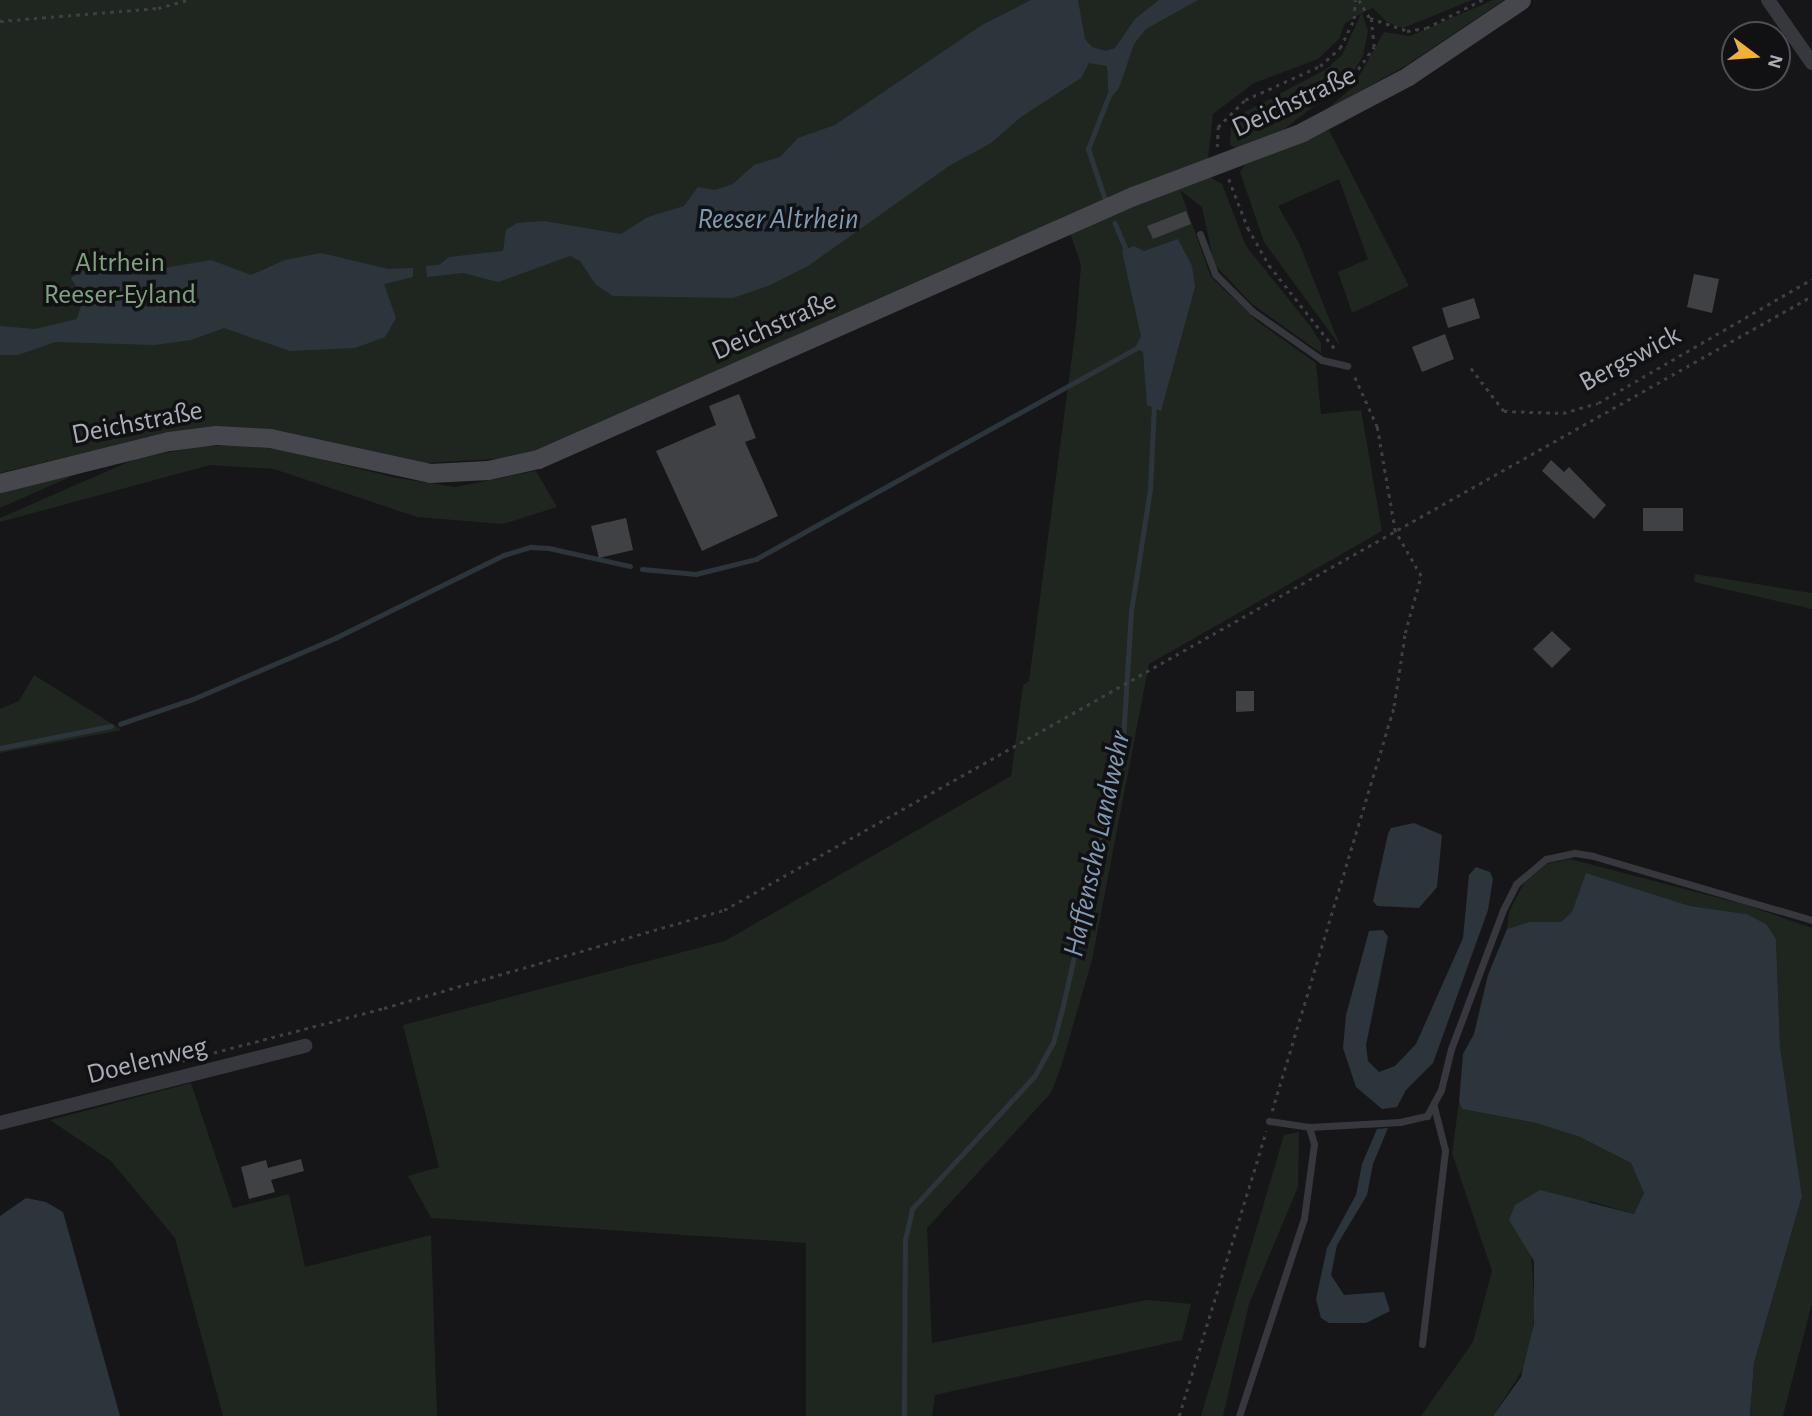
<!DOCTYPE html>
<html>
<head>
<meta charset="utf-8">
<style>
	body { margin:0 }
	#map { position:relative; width:1812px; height:1416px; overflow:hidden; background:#161618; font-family:"Alegreya Sans",sans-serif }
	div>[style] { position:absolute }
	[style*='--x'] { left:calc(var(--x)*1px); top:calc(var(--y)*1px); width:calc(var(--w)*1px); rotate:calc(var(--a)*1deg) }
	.green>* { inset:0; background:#1e261f }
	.water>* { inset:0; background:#2c353c }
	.stream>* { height:4.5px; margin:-2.25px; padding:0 2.25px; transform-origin:2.25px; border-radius:2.25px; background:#2c353c }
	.building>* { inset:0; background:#404145 }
	.path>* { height:2.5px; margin-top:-1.25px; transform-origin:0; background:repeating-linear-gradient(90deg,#3d3f44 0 3.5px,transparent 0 8.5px) }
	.lane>* { height:7px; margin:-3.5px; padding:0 3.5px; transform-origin:3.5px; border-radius:3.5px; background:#37383d }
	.street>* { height:14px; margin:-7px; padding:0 7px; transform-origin:7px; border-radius:7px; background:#37383d }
	.secondary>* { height:19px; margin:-9.5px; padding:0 9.5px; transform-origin:9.5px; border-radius:9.5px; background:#45474d }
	span { translate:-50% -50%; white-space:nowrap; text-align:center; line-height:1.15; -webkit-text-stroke:7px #111113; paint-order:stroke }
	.street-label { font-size:28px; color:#a8adb8 }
	.park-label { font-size:28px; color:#7fa381 }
	.water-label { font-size:30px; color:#7f9bb3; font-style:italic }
	.north { position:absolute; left:1721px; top:21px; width:70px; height:70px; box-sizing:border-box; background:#111113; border:2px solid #4d4f55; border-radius:50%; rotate:106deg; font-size:19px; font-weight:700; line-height:28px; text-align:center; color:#a8adb8 }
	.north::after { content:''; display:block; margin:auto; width:24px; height:32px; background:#f2b134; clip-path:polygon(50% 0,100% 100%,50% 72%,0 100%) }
</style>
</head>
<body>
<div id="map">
	<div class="green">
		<div style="clip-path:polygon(0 0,1472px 0,1403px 28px,1387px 22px,1373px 8px,1362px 13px,1368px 31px,1363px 56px,1349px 79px,1283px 130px,1236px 148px,1230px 145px,1231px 128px,1243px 113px,1325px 70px,1342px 55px,1361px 14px,1345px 23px,1339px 39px,1318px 59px,1254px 83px,1213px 114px,1208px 159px,1173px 173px,1179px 189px,1210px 177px,1222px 184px,1246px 246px,1311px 327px,1321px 343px,1321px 353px,1252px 304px,1214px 264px,1202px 207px,1180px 190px,1211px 277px,1257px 321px,1316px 363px,1321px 414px,1361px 410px,1382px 531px,1149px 664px,1092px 960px,1061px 1067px,1051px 1093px,927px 1228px,932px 1343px,1147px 1300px,1191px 1304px,1182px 1340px,935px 1395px,932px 1416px,806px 1416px,806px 1243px,431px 1218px,408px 1176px,439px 1167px,403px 1025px,725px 941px,1011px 776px,1023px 685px,1029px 681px,1076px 326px,1081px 265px,1065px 218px,548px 448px,511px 458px,425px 463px,275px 430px,92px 451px,0 473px)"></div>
		<div style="clip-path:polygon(1493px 0,1504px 0,1407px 65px,1326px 110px,1353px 87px,1384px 32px,1410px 36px)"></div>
		<div style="clip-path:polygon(1329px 130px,1409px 286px,1352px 313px,1338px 272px,1368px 259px,1339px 179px,1278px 206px,1299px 243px,1340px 346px,1264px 242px,1240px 172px,1245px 165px)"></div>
		<div style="clip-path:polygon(235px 445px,279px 449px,397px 478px,455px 487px,536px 471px,557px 507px,503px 524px,417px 517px,274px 469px,210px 465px,0 522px,0 518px,135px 459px,195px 447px)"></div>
		<div style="clip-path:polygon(76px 473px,77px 474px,0 508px,0 493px)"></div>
		<div style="clip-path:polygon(1695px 574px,1812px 593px,1812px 609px,1694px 582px)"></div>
		<div style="clip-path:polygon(34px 675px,122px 730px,0 753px,0 709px,19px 701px)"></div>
		<div style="clip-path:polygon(1570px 859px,1746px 905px,1812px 928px,1812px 1303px,1783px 1416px,1750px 1416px,1754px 1363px,1802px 1196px,1780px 1047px,1776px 939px,1746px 914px,1690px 906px,1586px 873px,1572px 913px,1561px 922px,1529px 922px,1507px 929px,1509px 912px,1524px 883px,1547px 864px)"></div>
		<div style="clip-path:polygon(191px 1083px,233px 1208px,289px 1194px,305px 1267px,431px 1235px,437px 1416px,223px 1416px,175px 1238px,111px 1161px,50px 1120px)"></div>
		<div style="clip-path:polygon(1459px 1102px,1462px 1109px,1536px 1123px,1580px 1137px,1631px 1163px,1644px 1193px,1634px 1214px,1590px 1201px,1531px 1255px,1535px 1309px,1529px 1360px,1493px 1416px,1421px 1416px,1473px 1342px,1492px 1271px,1452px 1153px)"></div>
		<div style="clip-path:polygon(1299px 1132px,1298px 1187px,1249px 1304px,1223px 1416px,1201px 1416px,1284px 1135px)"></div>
	</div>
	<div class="water">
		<div style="clip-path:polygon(1031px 0,1078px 0,1085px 39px,1092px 47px,1106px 51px,1115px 48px,1135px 19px,1159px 0,1198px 0,1146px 29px,1134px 44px,1119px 88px,1109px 100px,1107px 66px,1089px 63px,1081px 78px,1021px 117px,991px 143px,949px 166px,808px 266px,768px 286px,733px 298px,613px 296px,596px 285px,580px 261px,570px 256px,498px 282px,463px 273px,427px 277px,426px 266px,439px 265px,449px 257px,503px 251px,506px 230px,517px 223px,544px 221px,621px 234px,648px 217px,684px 206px,698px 187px,715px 190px,733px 184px,754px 165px,780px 157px,798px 138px,835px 125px,982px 25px)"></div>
		<div style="clip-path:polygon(1178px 239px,1192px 266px,1195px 287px,1161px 411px,1147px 405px,1143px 352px,1135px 348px,1141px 336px,1122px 251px,1134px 246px,1144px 251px)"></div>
		<div style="clip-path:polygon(321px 253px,388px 269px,413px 268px,413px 277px,384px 284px,396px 318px,385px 337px,355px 348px,290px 351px,224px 328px,191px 340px,155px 345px,55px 342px,18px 355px,0 355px,0 326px,35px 329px,77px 319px,83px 299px,71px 278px,82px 271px,135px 273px,211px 260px,251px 275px,285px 260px)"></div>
		<div style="clip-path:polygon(1414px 823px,1442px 835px,1437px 887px,1419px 908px,1377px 906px,1373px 901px,1388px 834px,1391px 828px)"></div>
		<div style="clip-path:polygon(1476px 867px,1490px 872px,1493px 879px,1488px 910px,1433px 1063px,1406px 1090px,1397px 1107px,1382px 1109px,1356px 1087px,1343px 1048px,1346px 1015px,1369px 931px,1383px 930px,1388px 937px,1366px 1045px,1368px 1061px,1379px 1072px,1395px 1066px,1416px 1044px,1463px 938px,1469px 875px)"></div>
		<div style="clip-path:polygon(1586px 873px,1690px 906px,1746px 914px,1766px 924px,1776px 939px,1780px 1047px,1802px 1196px,1754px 1363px,1750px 1416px,1493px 1416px,1521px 1377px,1534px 1324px,1534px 1261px,1509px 1220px,1515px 1205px,1540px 1190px,1634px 1214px,1644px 1193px,1631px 1163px,1580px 1137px,1536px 1123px,1462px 1109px,1459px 1102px,1463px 1054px,1474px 1034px,1488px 975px,1507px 929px,1529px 922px,1561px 922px,1572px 912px)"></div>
		<div style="clip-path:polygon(1388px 1128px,1373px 1164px,1367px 1195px,1337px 1245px,1331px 1275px,1344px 1295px,1384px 1292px,1390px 1311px,1366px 1323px,1329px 1323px,1321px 1318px,1316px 1299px,1327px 1248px,1356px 1195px,1362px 1164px,1377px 1129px)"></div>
		<div style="clip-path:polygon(26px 1198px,46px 1202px,63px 1212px,120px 1416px,0 1416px,0 1216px)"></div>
	</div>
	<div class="stream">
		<div style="--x:1105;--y:200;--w:54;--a:-108.4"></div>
		<div style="--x:1088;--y:149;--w:58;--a:-68.7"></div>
		<div style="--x:1115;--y:223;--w:33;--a:67"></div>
		<div style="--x:642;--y:569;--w:54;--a:5.3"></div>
		<div style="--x:696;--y:574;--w:62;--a:-14"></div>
		<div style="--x:756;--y:559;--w:439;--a:-29"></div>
		<div style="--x:120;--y:724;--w:77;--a:-18.9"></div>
		<div style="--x:193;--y:699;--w:155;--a:-23.2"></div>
		<div style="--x:335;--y:638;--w:188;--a:-26.2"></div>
		<div style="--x:504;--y:555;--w:28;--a:-17"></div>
		<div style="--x:531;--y:547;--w:18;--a:3"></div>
		<div style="--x:549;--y:548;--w:83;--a:12.5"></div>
		<div style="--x:0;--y:748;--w:113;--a:-11.2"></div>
		<div style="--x:904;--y:1416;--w:176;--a:-89.7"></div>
		<div style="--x:905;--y:1240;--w:32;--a:-77"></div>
		<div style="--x:912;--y:1209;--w:180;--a:-47.3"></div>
		<div style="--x:1034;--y:1077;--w:39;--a:-61"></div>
		<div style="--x:1053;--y:1043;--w:34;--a:-75"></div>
		<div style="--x:1062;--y:1010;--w:278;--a:-77.3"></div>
		<div style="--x:1123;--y:739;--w:128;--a:-86.4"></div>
		<div style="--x:1131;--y:611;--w:123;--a:-81.1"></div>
		<div style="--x:1150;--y:489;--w:86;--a:-87.3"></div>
	</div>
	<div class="building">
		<div style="clip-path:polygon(1186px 211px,1191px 224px,1153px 239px,1147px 226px)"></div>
		<div style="clip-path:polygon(1694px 274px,1719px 279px,1712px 313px,1687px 307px)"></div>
		<div style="clip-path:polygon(1474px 298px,1480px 318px,1448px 328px,1442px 308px)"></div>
		<div style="clip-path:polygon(1445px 334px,1454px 359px,1422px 372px,1412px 347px)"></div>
		<div style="clip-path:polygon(739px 394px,756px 438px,745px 442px,778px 516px,702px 551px,656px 451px,716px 425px,709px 406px)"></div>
		<div style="clip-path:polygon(1551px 460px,1564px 472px,1569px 467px,1606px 505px,1594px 519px,1542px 471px)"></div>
		<div style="clip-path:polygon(1643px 508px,1683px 508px,1683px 531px,1643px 531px)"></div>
		<div style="clip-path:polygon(626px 518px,633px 550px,599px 558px,591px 526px)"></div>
		<div style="clip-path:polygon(1552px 631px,1571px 649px,1552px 668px,1533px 649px)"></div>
		<div style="clip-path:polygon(1236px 691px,1254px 691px,1254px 711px,1236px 712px)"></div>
		<div style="clip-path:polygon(301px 1159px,304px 1171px,271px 1180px,275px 1192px,249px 1199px,241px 1167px,266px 1160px,268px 1168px)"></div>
	</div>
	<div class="path">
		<div style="--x:1359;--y:0;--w:21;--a:59"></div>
		<div style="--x:1370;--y:18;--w:39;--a:19"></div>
		<div style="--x:1407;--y:31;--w:19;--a:-9"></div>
		<div style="--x:1426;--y:28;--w:63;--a:-26.6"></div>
		<div style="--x:0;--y:21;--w:159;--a:-4.7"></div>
		<div style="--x:158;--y:8;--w:30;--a:-15"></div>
		<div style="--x:1343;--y:90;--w:53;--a:-54.2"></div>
		<div style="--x:1374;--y:47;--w:27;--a:-96"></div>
		<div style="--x:1217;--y:147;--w:20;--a:-87"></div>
		<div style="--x:1218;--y:127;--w:38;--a:-45"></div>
		<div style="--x:1245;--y:100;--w:82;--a:-24.4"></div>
		<div style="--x:1320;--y:66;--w:27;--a:-42"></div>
		<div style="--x:1340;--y:48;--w:32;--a:-64"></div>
		<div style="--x:1354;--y:19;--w:19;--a:-87"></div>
		<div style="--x:1229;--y:179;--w:53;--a:68.8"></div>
		<div style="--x:1248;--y:228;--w:43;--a:60.4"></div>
		<div style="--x:1269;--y:265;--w:108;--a:51.8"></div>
		<div style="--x:1471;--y:368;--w:54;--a:52.5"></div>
		<div style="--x:1504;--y:411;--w:59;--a:1.9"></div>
		<div style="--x:1563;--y:413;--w:36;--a:-16"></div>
		<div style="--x:1598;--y:403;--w:247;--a:-30.1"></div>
		<div style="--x:181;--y:1061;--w:210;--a:-14.6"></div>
		<div style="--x:384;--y:1008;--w:354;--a:-16.1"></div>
		<div style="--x:724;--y:910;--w:1249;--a:-29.44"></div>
		<div style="--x:1272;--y:1111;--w:423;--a:-73.2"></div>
		<div style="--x:1394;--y:706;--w:74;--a:-81.4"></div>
		<div style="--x:1405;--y:633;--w:59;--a:-74.3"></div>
		<div style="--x:1421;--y:576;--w:52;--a:-120"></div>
		<div style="--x:1395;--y:531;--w:106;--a:-99.8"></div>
		<div style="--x:1377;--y:427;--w:56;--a:-114.3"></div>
		<div style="--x:1179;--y:1416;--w:298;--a:-73"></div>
	</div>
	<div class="lane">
		<div style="--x:1200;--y:234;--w:43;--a:69.4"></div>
		<div style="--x:1215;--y:274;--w:52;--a:45"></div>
		<div style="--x:1252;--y:311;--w:85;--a:35"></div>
		<div style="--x:1322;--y:360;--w:26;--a:13"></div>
		<div style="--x:1269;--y:1121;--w:40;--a:8.5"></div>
		<div style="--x:1309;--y:1127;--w:91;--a:-3.1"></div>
		<div style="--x:1400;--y:1122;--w:28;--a:-13"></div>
		<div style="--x:1427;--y:1116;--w:30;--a:-62"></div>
		<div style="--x:1441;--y:1090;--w:42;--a:-76.3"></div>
		<div style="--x:1451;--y:1049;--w:148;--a:-69.5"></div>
		<div style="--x:1503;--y:910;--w:29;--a:-63"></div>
		<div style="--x:1516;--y:884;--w:39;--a:-40"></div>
		<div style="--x:1546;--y:859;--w:30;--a:-12"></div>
		<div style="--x:1575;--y:853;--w:18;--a:9"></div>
		<div style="--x:1593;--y:856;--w:228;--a:16.3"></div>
		<div style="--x:1422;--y:1344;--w:195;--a:-83.2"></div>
		<div style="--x:1445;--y:1150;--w:44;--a:-104.3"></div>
		<div style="--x:1239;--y:1416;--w:208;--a:-71.8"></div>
		<div style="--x:1304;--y:1218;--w:75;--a:-82.3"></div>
		<div style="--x:1314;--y:1144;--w:18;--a:-106"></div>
	</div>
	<div class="street">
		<div style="--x:1768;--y:0;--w:77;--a:55.1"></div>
		<div style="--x:0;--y:1123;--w:315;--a:-14.2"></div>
	</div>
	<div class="secondary">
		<div style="--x:0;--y:483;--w:174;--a:-14"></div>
		<div style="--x:169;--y:441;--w:47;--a:-7.3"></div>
		<div style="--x:216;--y:435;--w:54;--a:3.2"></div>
		<div style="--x:270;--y:438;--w:164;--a:12.3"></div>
		<div style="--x:430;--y:473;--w:58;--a:-3"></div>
		<div style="--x:488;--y:470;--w:51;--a:-12.4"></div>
		<div style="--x:538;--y:459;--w:651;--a:-23.85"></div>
		<div style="--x:1133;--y:196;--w:181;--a:-20.7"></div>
		<div style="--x:1302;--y:132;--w:120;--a:-27.8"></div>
		<div style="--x:1408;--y:76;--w:136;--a:-33.9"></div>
	</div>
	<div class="street-label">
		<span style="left:1294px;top:102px;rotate:-25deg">Deichstraße</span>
		<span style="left:774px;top:326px;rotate:-24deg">Deichstraße</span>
		<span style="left:1630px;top:359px;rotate:-28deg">Bergswick</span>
		<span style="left:137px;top:423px;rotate:-11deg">Deichstraße</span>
		<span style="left:147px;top:1061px;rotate:-14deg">Doelenweg</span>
	</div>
	<div class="park-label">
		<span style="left:120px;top:279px">Altrhein<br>Reeser-Eyland</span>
	</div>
	<div class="water-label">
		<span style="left:778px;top:219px">Reeser Altrhein</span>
		<span style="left:1097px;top:844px;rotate:-78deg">Haffensche Landwehr</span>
	</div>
	<div class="north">N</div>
</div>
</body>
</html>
